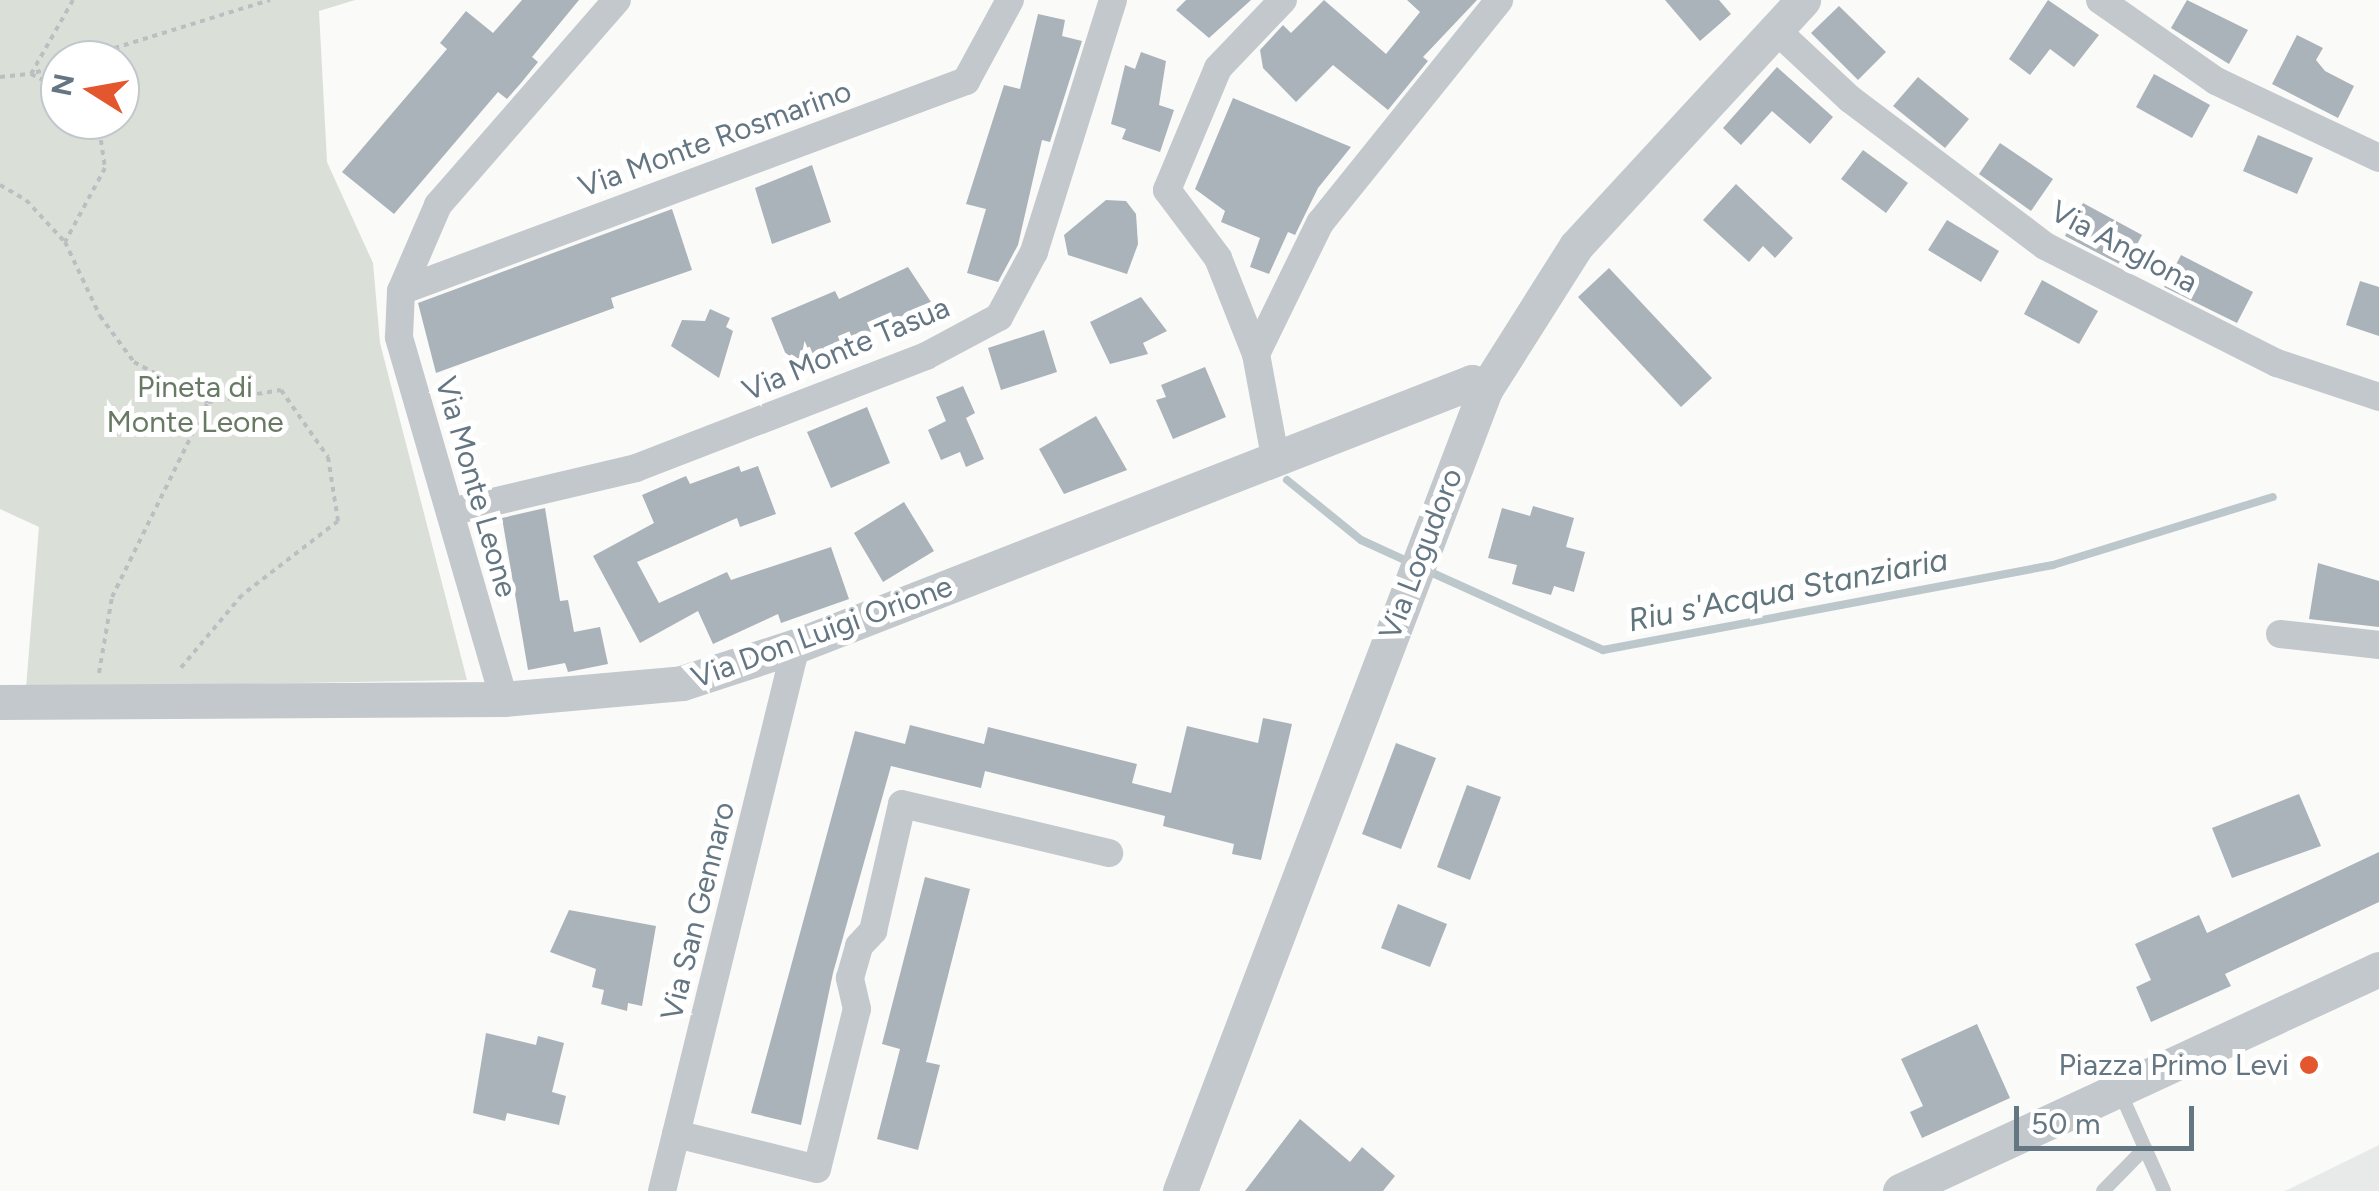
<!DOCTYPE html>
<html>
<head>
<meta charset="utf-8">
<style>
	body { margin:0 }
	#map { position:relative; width:2379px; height:1191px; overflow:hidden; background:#fafaf8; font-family:Figtree,sans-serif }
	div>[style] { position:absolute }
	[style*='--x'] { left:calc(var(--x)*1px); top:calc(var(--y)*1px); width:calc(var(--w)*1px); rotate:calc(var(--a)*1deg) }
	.built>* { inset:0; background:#e8e9e9 }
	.green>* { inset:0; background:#dadfd7 }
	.stream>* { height:8px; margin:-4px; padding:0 4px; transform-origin:4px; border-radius:4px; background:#bbc7cb }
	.building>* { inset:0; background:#aab3b9 }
	.path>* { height:4px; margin-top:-2px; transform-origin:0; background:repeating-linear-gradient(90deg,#bbbfc2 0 5px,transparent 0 10px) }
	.service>* { height:14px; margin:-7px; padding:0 7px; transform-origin:7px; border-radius:7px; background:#c3c8cc }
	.minor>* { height:28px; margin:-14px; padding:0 14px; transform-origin:14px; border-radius:14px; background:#c3c8cc }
	.tertiary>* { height:35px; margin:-17.5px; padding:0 17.5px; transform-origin:17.5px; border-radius:17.5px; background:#c3c8cc }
	.dots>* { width:28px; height:28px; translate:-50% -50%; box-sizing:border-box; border:5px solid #fff; border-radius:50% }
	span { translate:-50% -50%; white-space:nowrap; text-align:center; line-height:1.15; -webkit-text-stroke:10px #fff; paint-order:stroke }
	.street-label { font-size:30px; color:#657683 }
	.park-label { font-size:30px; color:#687a64 }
	.poi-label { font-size:30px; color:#657683 }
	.right { translate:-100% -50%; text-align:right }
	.water-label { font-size:32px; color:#60757c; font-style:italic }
	.north { position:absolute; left:40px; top:40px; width:100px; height:100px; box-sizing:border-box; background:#fff; border:2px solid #c1c8cd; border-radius:50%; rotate:281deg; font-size:28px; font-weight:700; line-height:40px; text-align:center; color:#657683 }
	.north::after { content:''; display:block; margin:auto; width:35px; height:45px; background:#e4572e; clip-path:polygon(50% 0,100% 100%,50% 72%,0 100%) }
	.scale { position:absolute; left:2014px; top:1106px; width:180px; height:45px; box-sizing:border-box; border:5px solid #657683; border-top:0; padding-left:12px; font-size:30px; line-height:35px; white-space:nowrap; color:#657683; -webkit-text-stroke:8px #fff; paint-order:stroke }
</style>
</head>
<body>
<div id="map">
	<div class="built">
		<div style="clip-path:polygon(2379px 1145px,2379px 1191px,2285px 1191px)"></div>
	</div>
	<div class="green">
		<div style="clip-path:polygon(evenodd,0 0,355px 0,319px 11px,327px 162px,373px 263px,380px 343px,467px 680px,26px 688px,39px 527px,0 509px,0 0,60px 60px,120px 60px,120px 120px,60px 120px,60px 60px)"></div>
	</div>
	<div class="stream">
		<div style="--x:1287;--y:480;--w:95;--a:39"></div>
		<div style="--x:1361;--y:540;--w:55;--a:24.7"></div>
		<div style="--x:1428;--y:571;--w:192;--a:24.3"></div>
		<div style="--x:1603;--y:650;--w:458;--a:-10.7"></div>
		<div style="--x:2053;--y:565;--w:230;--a:-17.2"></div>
	</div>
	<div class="building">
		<div style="clip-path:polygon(522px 0,579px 0,532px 57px,538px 62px,521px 83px,507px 99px,498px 92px,394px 214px,342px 172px,447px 49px,440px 43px,466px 11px,493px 33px)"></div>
		<div style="clip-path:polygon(1186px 0,1251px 0,1209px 38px,1176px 10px)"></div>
		<div style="clip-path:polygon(1324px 0,1386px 54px,1420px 12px,1407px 0,1477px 0,1423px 57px,1428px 61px,1388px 110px,1333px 65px,1296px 102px,1263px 68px,1260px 50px,1283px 25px,1291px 33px)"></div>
		<div style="clip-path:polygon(1665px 0,1719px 0,1731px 14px,1700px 41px)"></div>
		<div style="clip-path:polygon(2048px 0,2099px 35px,2074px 67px,2050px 49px,2030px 75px,2009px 59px)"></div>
		<div style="clip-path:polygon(2187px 0,2248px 30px,2229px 64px,2171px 28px)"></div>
		<div style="clip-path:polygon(1839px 6px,1886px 52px,1858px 80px,1811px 33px)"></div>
		<div style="clip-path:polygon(1038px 14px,1065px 20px,1062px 36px,1082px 41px,1050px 142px,1042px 140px,1018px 245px,998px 282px,967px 273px,986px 209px,966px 204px,1004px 85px,1020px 89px)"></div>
		<div style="clip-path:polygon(2297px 35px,2323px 48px,2316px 60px,2325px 71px,2354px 86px,2338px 118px,2272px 84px)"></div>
		<div style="clip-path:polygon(1141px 52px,1166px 61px,1159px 105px,1174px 110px,1160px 152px,1122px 139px,1126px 129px,1111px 124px,1125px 65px,1135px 69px)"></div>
		<div style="clip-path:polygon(1777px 67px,1833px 117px,1810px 144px,1772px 111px,1741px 145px,1723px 128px)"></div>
		<div style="clip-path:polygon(2154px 74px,2210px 105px,2192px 138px,2136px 107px)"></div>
		<div style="clip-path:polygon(1918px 77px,1969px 119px,1945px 148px,1893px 106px)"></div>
		<div style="clip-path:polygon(1233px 98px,1351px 147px,1318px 188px,1295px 235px,1288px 232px,1269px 274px,1250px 267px,1260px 238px,1221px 222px,1225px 211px,1195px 189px)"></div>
		<div style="clip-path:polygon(2258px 135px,2313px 158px,2297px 194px,2243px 171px)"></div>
		<div style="clip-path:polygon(2000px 143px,2053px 179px,2031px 211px,1979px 174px)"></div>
		<div style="clip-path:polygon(1863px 150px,1908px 183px,1886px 213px,1841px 179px)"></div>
		<div style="clip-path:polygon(812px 165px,831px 222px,772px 244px,755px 188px)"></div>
		<div style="clip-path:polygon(1736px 184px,1793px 238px,1775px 258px,1763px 246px,1749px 262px,1703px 220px)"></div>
		<div style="clip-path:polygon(1106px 200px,1126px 201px,1136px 214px,1138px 244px,1127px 274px,1068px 255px,1064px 235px)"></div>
		<div style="clip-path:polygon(2083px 203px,2142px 235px,2125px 267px,2065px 236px)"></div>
		<div style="clip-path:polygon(672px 209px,692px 270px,611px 298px,614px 308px,436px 373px,418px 303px)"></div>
		<div style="clip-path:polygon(1947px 220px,1999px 251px,1981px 282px,1928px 250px)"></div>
		<div style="clip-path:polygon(2181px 255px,2253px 292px,2237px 323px,2164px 287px)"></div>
		<div style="clip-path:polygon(908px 267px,935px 308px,789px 362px,771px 318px,835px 291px,839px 299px)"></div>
		<div style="clip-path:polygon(1609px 268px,1712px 378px,1681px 407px,1578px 297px)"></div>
		<div style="clip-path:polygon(2042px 280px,2098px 311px,2079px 344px,2024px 314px)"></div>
		<div style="clip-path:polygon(2360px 281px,2379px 287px,2379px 336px,2346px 325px)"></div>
		<div style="clip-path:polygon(1141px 297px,1167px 331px,1143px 343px,1148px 354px,1110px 364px,1090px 322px)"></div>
		<div style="clip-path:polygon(710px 309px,730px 318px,726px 327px,733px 331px,719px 378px,671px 346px,682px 320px,705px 321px)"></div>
		<div style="clip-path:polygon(1044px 330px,1057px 372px,1001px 390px,988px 348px)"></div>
		<div style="clip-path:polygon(1205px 367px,1226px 417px,1173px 439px,1156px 400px,1166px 397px,1161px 385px)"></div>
		<div style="clip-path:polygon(963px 386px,975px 413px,966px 418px,984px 459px,966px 467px,960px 452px,941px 460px,928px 430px,946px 421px,936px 397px)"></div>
		<div style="clip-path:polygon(867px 407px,890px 463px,831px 488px,807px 432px)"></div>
		<div style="clip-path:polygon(1096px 416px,1127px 470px,1064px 494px,1039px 449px)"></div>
		<div style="clip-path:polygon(739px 466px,741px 472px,758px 466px,776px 514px,740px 527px,737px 518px,637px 562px,659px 603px,727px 572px,731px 580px,831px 547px,849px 599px,781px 623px,778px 614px,713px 644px,698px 611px,640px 643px,593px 556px,654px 523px,642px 495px,686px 476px,690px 484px)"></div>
		<div style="clip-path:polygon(904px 502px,934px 551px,883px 582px,854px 533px)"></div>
		<div style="clip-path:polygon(1533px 506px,1574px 518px,1566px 547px,1585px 552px,1574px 592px,1554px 586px,1551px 595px,1512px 584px,1517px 565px,1488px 558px,1502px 508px,1530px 516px)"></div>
		<div style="clip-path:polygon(545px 508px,560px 601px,568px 600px,574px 632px,600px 627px,608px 664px,568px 672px,565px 663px,528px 670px,502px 518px)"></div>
		<div style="clip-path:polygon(2318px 563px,2379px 581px,2379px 627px,2309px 619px)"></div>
		<div style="clip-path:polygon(1263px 718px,1292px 724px,1261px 860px,1232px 854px,1234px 844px,1163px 826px,1165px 816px,985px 771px,981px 788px,891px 766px,833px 973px,801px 1125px,751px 1113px,855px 731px,905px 744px,910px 725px,984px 744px,988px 727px,1137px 764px,1132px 783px,1171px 793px,1187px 726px,1258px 743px)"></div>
		<div style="clip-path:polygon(1396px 743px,1436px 758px,1401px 849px,1362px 834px)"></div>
		<div style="clip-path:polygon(1467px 785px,1501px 797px,1470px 880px,1437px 867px)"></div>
		<div style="clip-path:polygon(2299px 794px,2321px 846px,2232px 878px,2212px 828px)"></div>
		<div style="clip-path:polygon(2379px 852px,2379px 902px,2225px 974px,2231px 986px,2151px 1022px,2136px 987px,2151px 980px,2135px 944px,2199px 915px,2207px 933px)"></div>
		<div style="clip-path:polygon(925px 877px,970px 889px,926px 1062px,940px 1065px,918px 1150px,877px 1139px,900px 1049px,882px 1044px)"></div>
		<div style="clip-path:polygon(1398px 904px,1447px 924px,1430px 967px,1381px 948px)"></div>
		<div style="clip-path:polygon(569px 910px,656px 926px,642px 1006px,628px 1003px,627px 1011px,601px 1004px,604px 990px,592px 987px,596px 969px,550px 952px)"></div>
		<div style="clip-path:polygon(1977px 1024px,2010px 1098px,1922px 1138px,1910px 1112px,1923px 1106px,1901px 1059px)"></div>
		<div style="clip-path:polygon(486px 1033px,536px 1045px,538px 1036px,564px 1043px,552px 1092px,566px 1096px,559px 1125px,507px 1113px,505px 1121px,473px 1113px)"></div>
		<div style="clip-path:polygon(1300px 1119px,1350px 1162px,1362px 1147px,1395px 1176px,1383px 1191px,1245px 1191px)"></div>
	</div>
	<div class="path">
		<div style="--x:76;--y:60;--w:203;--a:-17.2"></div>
		<div style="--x:60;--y:65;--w:30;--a:163"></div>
		<div style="--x:31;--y:74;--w:33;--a:27"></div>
		<div style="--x:0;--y:77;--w:31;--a:-6"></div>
		<div style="--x:31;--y:74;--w:85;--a:-60.4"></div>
		<div style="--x:98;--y:120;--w:49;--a:81.7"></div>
		<div style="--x:105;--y:168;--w:84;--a:118.4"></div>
		<div style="--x:65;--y:242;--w:82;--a:64.7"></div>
		<div style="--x:100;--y:316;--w:57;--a:53.5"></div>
		<div style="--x:134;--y:362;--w:84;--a:28.4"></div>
		<div style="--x:208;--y:402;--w:74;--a:-9.3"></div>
		<div style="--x:281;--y:390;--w:82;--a:55"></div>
		<div style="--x:328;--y:457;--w:65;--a:81.1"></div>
		<div style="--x:338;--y:521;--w:121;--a:142.4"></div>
		<div style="--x:242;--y:595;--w:98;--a:130"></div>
		<div style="--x:0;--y:185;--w:30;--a:30"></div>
		<div style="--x:26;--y:200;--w:56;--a:47.2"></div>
		<div style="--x:99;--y:673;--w:77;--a:-80.3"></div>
		<div style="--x:112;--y:597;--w:217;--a:-63.8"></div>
	</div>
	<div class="service">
		<div style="--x:2120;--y:1092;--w:108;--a:66"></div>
		<div style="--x:2103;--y:1191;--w:60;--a:-45.7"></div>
	</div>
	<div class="minor">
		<div style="--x:2100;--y:0;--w:141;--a:34.9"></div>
		<div style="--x:2216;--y:81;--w:180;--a:25.3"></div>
		<div style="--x:1774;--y:28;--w:104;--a:43.1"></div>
		<div style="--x:1850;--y:99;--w:244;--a:37"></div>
		<div style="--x:2045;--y:246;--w:260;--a:26.8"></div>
		<div style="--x:2277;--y:363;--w:108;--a:18.4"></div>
		<div style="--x:401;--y:291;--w:603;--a:-20.39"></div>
		<div style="--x:966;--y:81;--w:92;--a:-61.5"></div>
		<div style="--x:1256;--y:354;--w:146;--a:-64"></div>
		<div style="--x:1320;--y:223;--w:286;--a:-51.2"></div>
		<div style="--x:1276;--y:462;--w:110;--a:-100.5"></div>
		<div style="--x:1256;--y:354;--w:103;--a:-111.6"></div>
		<div style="--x:1218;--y:258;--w:85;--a:-126.9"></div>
		<div style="--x:1167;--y:190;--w:132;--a:-67.3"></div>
		<div style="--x:1218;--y:68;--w:94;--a:-46.3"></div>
		<div style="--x:450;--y:512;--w:191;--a:-13.3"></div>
		<div style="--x:636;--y:468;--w:311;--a:-21.1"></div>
		<div style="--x:926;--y:356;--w:83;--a:-28.1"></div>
		<div style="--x:999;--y:317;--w:74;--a:-61.7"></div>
		<div style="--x:1034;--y:252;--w:264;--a:-72.6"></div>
		<div style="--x:2280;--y:634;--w:100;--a:6.3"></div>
		<div style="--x:504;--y:699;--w:377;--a:-106.2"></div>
		<div style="--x:399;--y:337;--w:46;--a:-87.5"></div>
		<div style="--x:401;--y:291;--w:94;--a:-66.7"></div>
		<div style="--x:438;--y:205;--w:272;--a:-48.9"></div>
		<div style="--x:676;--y:1134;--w:145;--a:13.9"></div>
		<div style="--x:817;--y:1169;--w:165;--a:-76"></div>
		<div style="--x:857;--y:1009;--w:32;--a:-103"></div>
		<div style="--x:850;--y:978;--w:33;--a:-74"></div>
		<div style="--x:859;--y:946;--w:21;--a:-47"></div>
		<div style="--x:873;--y:931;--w:130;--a:-77.1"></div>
		<div style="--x:902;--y:804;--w:213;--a:13.3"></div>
		<div style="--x:662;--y:1191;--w:561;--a:-76.19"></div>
	</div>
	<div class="tertiary">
		<div style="--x:0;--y:702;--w:504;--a:-0.34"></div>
		<div style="--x:504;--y:699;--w:179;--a:-5.1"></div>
		<div style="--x:682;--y:683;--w:120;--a:-18"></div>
		<div style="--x:796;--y:646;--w:726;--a:-21.33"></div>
		<div style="--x:1472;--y:382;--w:15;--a:32"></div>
		<div style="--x:1180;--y:1191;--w:857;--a:-69.15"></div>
		<div style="--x:1485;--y:390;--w:170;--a:-57.7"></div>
		<div style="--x:1576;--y:246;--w:335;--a:-47.3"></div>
		<div style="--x:1900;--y:1191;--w:528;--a:-24.87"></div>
	</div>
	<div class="dots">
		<div style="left:2309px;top:1065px;background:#e4572e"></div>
	</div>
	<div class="street-label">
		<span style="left:715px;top:139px;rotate:-20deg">Via Monte Rosmarino</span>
		<span style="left:2124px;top:247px;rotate:28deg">Via Anglona</span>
		<span style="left:846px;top:349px;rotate:-23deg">Via Monte Tasua</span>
		<span style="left:476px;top:487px;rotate:74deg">Via Monte Leone</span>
		<span style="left:1421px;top:554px;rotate:-69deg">Via Logudoro</span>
		<span style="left:822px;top:632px;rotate:-20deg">Via Don Luigi Orione</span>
		<span style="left:698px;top:911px;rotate:-76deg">Via San Gennaro</span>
	</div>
	<div class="park-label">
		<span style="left:195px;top:404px">Pineta di<br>Monte Leone</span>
	</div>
	<div class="poi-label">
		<span class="right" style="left:2289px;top:1065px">Piazza Primo Levi</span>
	</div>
	<div class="water-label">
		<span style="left:1788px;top:590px;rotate:-11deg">Riu s'Acqua Stanziaria</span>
	</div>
	<div class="north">N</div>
	<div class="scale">50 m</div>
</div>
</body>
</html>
